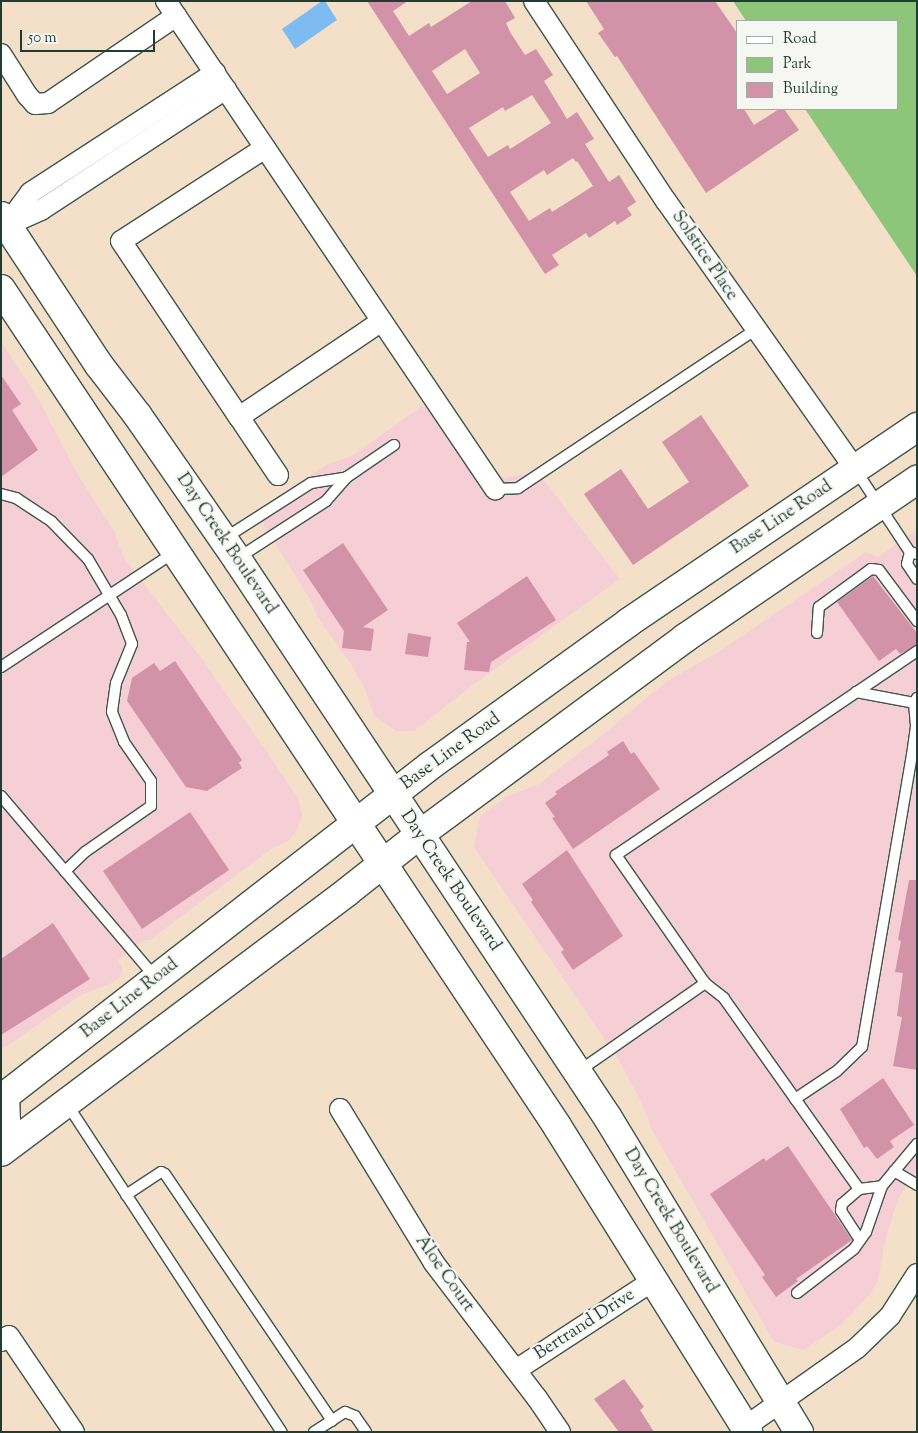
<!DOCTYPE html>
<html>
<head>
<meta charset="utf-8">
<style>
	body { margin:0 }
	#map { position:relative; width:918px; height:1433px; overflow:hidden; background:#f4e0c8; font-family:"Sorts Mill Goudy",serif }
	div>[style] { position:absolute }
	[style*='--x'] { left:calc(var(--x)*1px); top:calc(var(--y)*1px); width:calc(var(--w)*1px); rotate:calc(var(--a)*1deg) }
	.built>* { inset:0; background:#f6cfd6 }
	.green>* { inset:0; background:#8dc67a }
	.water>* { inset:0; background:#7ebbf1 }
	.building>* { inset:0; background:#d293a9 }
	.roads { filter:drop-shadow(1px 0 #3f554a) drop-shadow(-1px 0 #3f554a) drop-shadow(0 1px #3f554a) drop-shadow(0 -1px #3f554a) }
	.service>* { height:10px; margin:-5px; padding:0 5px; transform-origin:5px; border-radius:5px; background:#fff }
	.minor>* { height:20px; margin:-10px; padding:0 10px; transform-origin:10px; border-radius:10px; background:#fff }
	.secondary>* { height:28px; margin:-14px; padding:0 14px; transform-origin:14px; border-radius:14px; background:#fff }
	.primary>* { height:28px; margin:-14px; padding:0 14px; transform-origin:14px; border-radius:14px; background:#fff }
	span { translate:-50% -50%; white-space:nowrap; text-align:center; line-height:1.15; -webkit-text-stroke:4.5px #f6f6f2; paint-order:stroke }
	.street-label { font-size:18px; color:#1f3d34 }
	.frame { position:absolute; inset:0; border:2px solid #1f3d34; pointer-events:none }
	.legend { position:absolute; left:736px; top:20px; width:162px; height:90px; box-sizing:border-box; background:#f6f6f2; border:1px solid #a0aca6; margin:0; padding:6px 9px; list-style:none; font-size:15px; color:#1f3d34 }
	.legend li { display:flex; align-items:center; gap:10px; height:25px }
	.legend b { width:25px; border:1px solid #a0aca6 }
	.scale { position:absolute; left:20px; top:30px; width:135px; height:22px; box-sizing:border-box; border:2px solid #1f3d34; border-top:0; padding-left:6px; font-size:15px; line-height:18px; white-space:nowrap; color:#1f3d34; -webkit-text-stroke:4px #f6f6f2; paint-order:stroke }
</style>
</head>
<body>
<div id="map">
	<div class="built">
		<div style="clip-path:polygon(1px 342px,38px 398px,78px 475px,114px 531px,124px 558px,202px 659px,264px 748px,298px 798px,302px 816px,296px 832px,287px 842px,271px 849px,150px 940px,144px 940px,118px 960px,122px 968px,120px 977px,112px 983px,81px 995px,1px 1050px)"></div>
		<div style="clip-path:polygon(446px 403px,493px 474px,504px 478px,517px 475px,539px 474px,620px 579px,474px 684px,414px 731px,396px 731px,374px 716px,365px 689px,352px 666px,317px 616px,312px 603px,255px 511px,328px 464px,350px 457px,421px 407px)"></div>
		<div style="clip-path:polygon(917px 530px,917px 1170px,898px 1199px,885px 1241px,878px 1280px,870px 1294px,842px 1324px,804px 1350px,774px 1342px,652px 1130px,643px 1106px,620px 1062px,474px 847px,480px 817px,487px 811px,506px 797px,539px 784px,606px 732px,666px 682px,718px 652px,866px 552px,878px 557px)"></div>
	</div>
	<div class="green">
		<div style="clip-path:polygon(733px 1px,917px 1px,917px 276px,805px 109px,897px 109px,897px 21px,746px 21px)"></div>
	</div>
	<div class="water">
		<div style="clip-path:polygon(322px 1px,325px 1px,337px 20px,295px 49px,282px 29px)"></div>
	</div>
	<div class="building">
		<div style="clip-path:polygon(evenodd,367px 1px,408px 1px,393px 11px,409px 36px,429px 23px,431px 27px,472px 1px,505px 1px,515px 18px,506px 23px,510px 32px,525px 55px,536px 49px,553px 75px,544px 81px,567px 119px,577px 112px,594px 139px,585px 144px,609px 182px,619px 175px,636px 202px,627px 208px,632px 215px,617px 225px,615px 221px,589px 238px,586px 233px,552px 255px,559px 265px,545px 274px,367px 1px,465px 49px,480px 73px,447px 94px,432px 71px,465px 49px,367px 1px,532px 95px,551px 123px,510px 149px,508px 145px,488px 157px,469px 128px,503px 107px,505px 111px,532px 95px,367px 1px,573px 158px,576px 162px,577px 161px,593px 186px,552px 212px,550px 208px,529px 221px,510px 192px,544px 170px,547px 175px,573px 158px)"></div>
		<div style="clip-path:polygon(586px 1px,715px 1px,737px 33px,737px 109px,744px 109px,754px 125px,779px 109px,784px 109px,799px 130px,706px 193px,617px 56px,615px 57px,598px 33px,604px 29px)"></div>
		<div style="clip-path:polygon(1px 375px,21px 404px,12px 410px,38px 450px,1px 477px)"></div>
		<div style="clip-path:polygon(701px 415px,749px 486px,633px 565px,584px 494px,621px 469px,648px 509px,689px 482px,662px 442px)"></div>
		<div style="clip-path:polygon(343px 543px,388px 610px,363px 627px,374px 629px,371px 651px,342px 648px,344px 631px,303px 570px)"></div>
		<div style="clip-path:polygon(527px 576px,556px 620px,491px 662px,489px 672px,464px 670px,467px 642px,470px 642px,457px 623px)"></div>
		<div style="clip-path:polygon(873px 576px,917px 633px,917px 644px,900px 654px,896px 649px,879px 661px,837px 602px)"></div>
		<div style="clip-path:polygon(408px 633px,431px 637px,428px 657px,405px 654px)"></div>
		<div style="clip-path:polygon(175px 661px,242px 760px,239px 763px,242px 768px,207px 791px,186px 787px,127px 701px,132px 678px,154px 663px,160px 671px)"></div>
		<div style="clip-path:polygon(623px 741px,631px 754px,634px 752px,660px 789px,573px 849px,552px 818px,555px 817px,545px 803px,557px 794px,555px 792px,609px 755px,607px 752px)"></div>
		<div style="clip-path:polygon(190px 812px,229px 870px,142px 929px,103px 871px)"></div>
		<div style="clip-path:polygon(567px 850px,623px 936px,573px 970px,561px 952px,564px 950px,531px 902px,533px 900px,522px 884px)"></div>
		<div style="clip-path:polygon(909px 880px,917px 880px,917px 1070px,893px 1066px,902px 1017px,897px 1016px,903px 973px,895px 972px,901px 941px,898px 940px)"></div>
		<div style="clip-path:polygon(53px 923px,90px 979px,1px 1035px,1px 959px)"></div>
		<div style="clip-path:polygon(883px 1078px,914px 1125px,890px 1141px,894px 1147px,877px 1159px,867px 1146px,864px 1148px,840px 1109px)"></div>
		<div style="clip-path:polygon(788px 1146px,852px 1240px,796px 1279px,798px 1281px,776px 1297px,762px 1277px,765px 1275px,710px 1194px,764px 1158px,766px 1161px)"></div>
		<div style="clip-path:polygon(624px 1379px,644px 1407px,640px 1410px,654px 1432px,619px 1432px,594px 1399px)"></div>
	</div>
	<div class="roads">
		<div class="service">
			<div style="--x:855;--y:469;--w:100;--a:56.5"></div>
			<div style="--x:910;--y:552;--w:7;--a:16"></div>
			<div style="--x:495;--y:489;--w:23;--a:-2"></div>
			<div style="--x:518;--y:488;--w:285;--a:-33.7"></div>
			<div style="--x:1;--y:494;--w:16;--a:15"></div>
			<div style="--x:16;--y:498;--w:42;--a:33.3"></div>
			<div style="--x:51;--y:521;--w:53;--a:45.8"></div>
			<div style="--x:88;--y:559;--w:65;--a:59.5"></div>
			<div style="--x:121;--y:615;--w:31;--a:69"></div>
			<div style="--x:132;--y:644;--w:42;--a:112.3"></div>
			<div style="--x:116;--y:683;--w:29;--a:98"></div>
			<div style="--x:112;--y:712;--w:32;--a:68"></div>
			<div style="--x:124;--y:742;--w:47;--a:55.3"></div>
			<div style="--x:151;--y:781;--w:25;--a:90"></div>
			<div style="--x:151;--y:806;--w:80;--a:145.1"></div>
			<div style="--x:85;--y:852;--w:28;--a:136"></div>
			<div style="--x:225;--y:538;--w:102;--a:-32.6"></div>
			<div style="--x:311;--y:483;--w:36;--a:-9"></div>
			<div style="--x:910;--y:552;--w:12;--a:104"></div>
			<div style="--x:907;--y:564;--w:18;--a:56"></div>
			<div style="--x:238;--y:558;--w:105;--a:-32.9"></div>
			<div style="--x:326;--y:501;--w:32;--a:-49"></div>
			<div style="--x:347;--y:477;--w:57;--a:-34.2"></div>
			<div style="--x:817;--y:633;--w:26;--a:-86"></div>
			<div style="--x:819;--y:607;--w:64;--a:-36.2"></div>
			<div style="--x:871;--y:569;--w:8;--a:7"></div>
			<div style="--x:879;--y:570;--w:64;--a:53.3"></div>
			<div style="--x:1;--y:667;--w:209;--a:-33.5"></div>
			<div style="--x:856;--y:692;--w:59;--a:10.7"></div>
			<div style="--x:1;--y:796;--w:239;--a:49.6"></div>
			<div style="--x:579;--y:1071;--w:154;--a:-34.9"></div>
			<div style="--x:795;--y:1099;--w:50;--a:-33.7"></div>
			<div style="--x:837;--y:1071;--w:35;--a:-44"></div>
			<div style="--x:862;--y:1047;--w:296;--a:-80.3"></div>
			<div style="--x:912;--y:755;--w:29;--a:-82"></div>
			<div style="--x:916;--y:726;--w:23;--a:-95"></div>
			<div style="--x:914;--y:703;--w:6;--a:-59"></div>
			<div style="--x:67;--y:1104;--w:392;--a:56.8"></div>
			<div style="--x:894;--y:1171;--w:27;--a:31"></div>
			<div style="--x:859;--y:1189;--w:234;--a:-125.3"></div>
			<div style="--x:724;--y:998;--w:24;--a:-142"></div>
			<div style="--x:705;--y:983;--w:156;--a:-124.8"></div>
			<div style="--x:616;--y:855;--w:364;--a:-34.1"></div>
			<div style="--x:126;--y:1195;--w:42;--a:-33.3"></div>
			<div style="--x:161;--y:1172;--w:4;--a:27"></div>
			<div style="--x:165;--y:1174;--w:298;--a:55.9"></div>
			<div style="--x:860;--y:1240;--w:35;--a:-123"></div>
			<div style="--x:841;--y:1211;--w:7;--a:-82"></div>
			<div style="--x:842;--y:1204;--w:23;--a:-41"></div>
			<div style="--x:859;--y:1189;--w:23;--a:-7"></div>
			<div style="--x:882;--y:1186;--w:55;--a:-50.2"></div>
			<div style="--x:797;--y:1293;--w:72;--a:-37.7"></div>
			<div style="--x:854;--y:1249;--w:21;--a:-55"></div>
			<div style="--x:866;--y:1232;--w:49;--a:-70.8"></div>
			<div style="--x:314;--y:1432;--w:37;--a:-33"></div>
			<div style="--x:345;--y:1412;--w:11;--a:22"></div>
			<div style="--x:355;--y:1416;--w:19;--a:55"></div>
		</div>
		<div class="minor">
			<div style="--x:166;--y:1;--w:589;--a:56.01"></div>
			<div style="--x:534;--y:1;--w:240;--a:56.6"></div>
			<div style="--x:666;--y:201;--w:327;--a:54.8"></div>
			<div style="--x:1;--y:54;--w:49;--a:57.6"></div>
			<div style="--x:27;--y:95;--w:12;--a:48"></div>
			<div style="--x:35;--y:104;--w:13;--a:-4"></div>
			<div style="--x:48;--y:103;--w:155;--a:-34.2"></div>
			<div style="--x:265;--y:148;--w:171;--a:147.1"></div>
			<div style="--x:121;--y:241;--w:212;--a:56.2"></div>
			<div style="--x:239;--y:417;--w:172;--a:-33.9"></div>
			<div style="--x:7;--y:224;--w:39;--a:-53"></div>
			<div style="--x:30;--y:193;--w:221;--a:-33"></div>
			<div style="--x:1;--y:228;--w:44;--a:-24.2"></div>
			<div style="--x:41;--y:210;--w:221;--a:-33.2"></div>
			<div style="--x:239;--y:417;--w:70;--a:56.1"></div>
			<div style="--x:340;--y:1109;--w:180;--a:58.6"></div>
			<div style="--x:434;--y:1263;--w:170;--a:52.7"></div>
			<div style="--x:537;--y:1398;--w:41;--a:55.9"></div>
			<div style="--x:1;--y:1341;--w:9;--a:-32"></div>
			<div style="--x:9;--y:1336;--w:116;--a:55.9"></div>
			<div style="--x:516;--y:1370;--w:165;--a:-33.1"></div>
			<div style="--x:745;--y:1427;--w:137;--a:-35.2"></div>
			<div style="--x:857;--y:1348;--w:46;--a:-44.1"></div>
			<div style="--x:890;--y:1316;--w:50;--a:-57.3"></div>
		</div>
		<div class="secondary">
			<div style="--x:1;--y:216;--w:178;--a:56.7"></div>
			<div style="--x:99;--y:365;--w:64;--a:52.6"></div>
			<div style="--x:138;--y:416;--w:174;--a:55.3"></div>
			<div style="--x:237;--y:559;--w:671;--a:56.43"></div>
			<div style="--x:608;--y:1118;--w:368;--a:58.7"></div>
			<div style="--x:1;--y:289;--w:1005;--a:56.4"></div>
			<div style="--x:557;--y:1126;--w:361;--a:58"></div>
		</div>
		<div class="primary">
			<div style="--x:1;--y:1099;--w:544;--a:-37.84"></div>
			<div style="--x:431;--y:765;--w:244;--a:-35.8"></div>
			<div style="--x:629;--y:622;--w:348;--a:-34.1"></div>
			<div style="--x:1;--y:1125;--w:6;--a:-31"></div>
			<div style="--x:6;--y:1122;--w:26;--a:-92"></div>
			<div style="--x:1;--y:1152;--w:433;--a:-36.9"></div>
			<div style="--x:347;--y:892;--w:92;--a:-38.4"></div>
			<div style="--x:419;--y:835;--w:331;--a:-36.5"></div>
			<div style="--x:685;--y:638;--w:281;--a:-34.3"></div>
		</div>
	</div>
	<div class="street-label">
		<span style="left:704px;top:256px;rotate:56deg">Solstice Place</span>
		<span style="left:782px;top:518px;rotate:-34deg">Base Line Road</span>
		<span style="left:226px;top:544px;rotate:56deg">Day Creek Boulevard</span>
		<span style="left:451px;top:752px;rotate:-36deg">Base Line Road</span>
		<span style="left:450px;top:881px;rotate:56deg">Day Creek Boulevard</span>
		<span style="left:130px;top:999px;rotate:-38deg">Base Line Road</span>
		<span style="left:670px;top:1221px;rotate:59deg">Day Creek Boulevard</span>
		<span style="left:444px;top:1274px;rotate:55deg">Aloe Court</span>
		<span style="left:585px;top:1325px;rotate:-33deg">Bertrand Drive</span>
	</div>
	<div class="frame"></div>
	<ul class="legend">
	<li><b style="height:6px;background:#fff"></b>Road</li>
	<li><b style="height:14px;background:#8dc67a"></b>Park</li>
	<li><b style="height:14px;background:#d293a9"></b>Building</li>
	</ul>
	<div class="scale">50 m</div>
</div>
</body>
</html>
